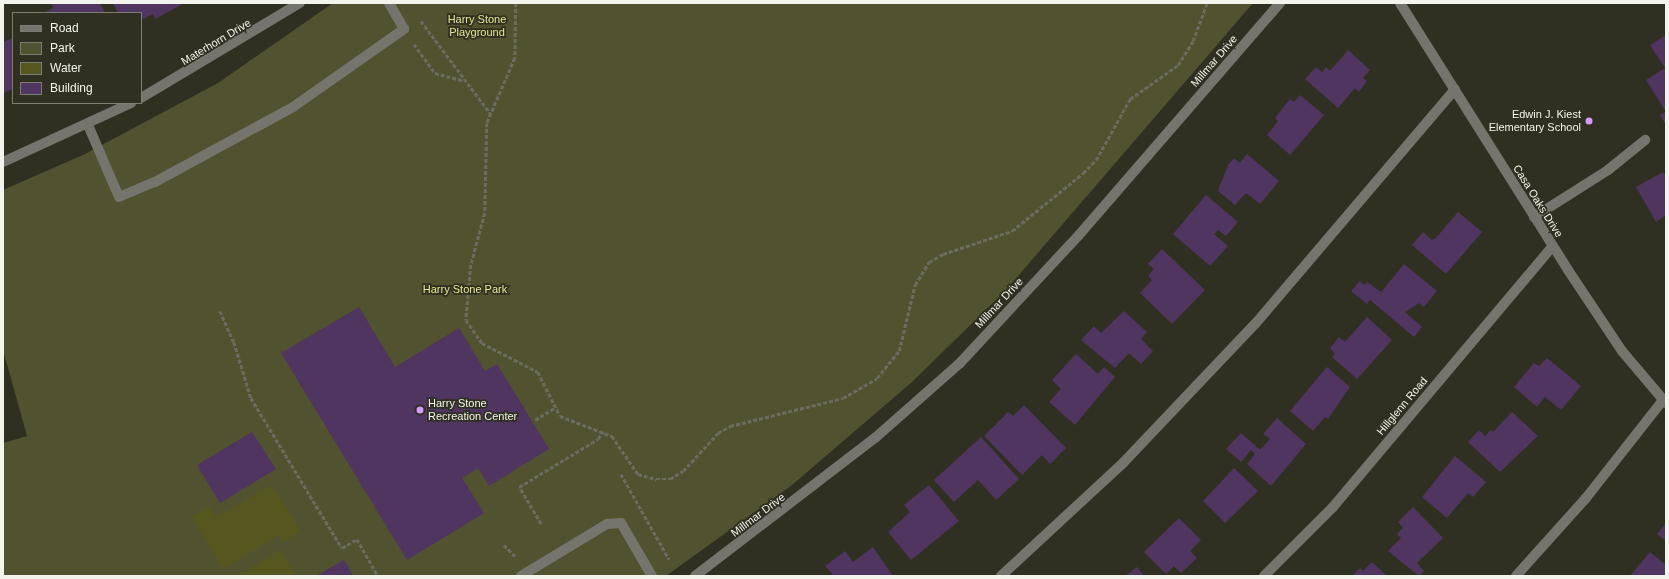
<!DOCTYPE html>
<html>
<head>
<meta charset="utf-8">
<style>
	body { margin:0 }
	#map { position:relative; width:1669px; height:579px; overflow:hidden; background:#2f3022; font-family:Arial,sans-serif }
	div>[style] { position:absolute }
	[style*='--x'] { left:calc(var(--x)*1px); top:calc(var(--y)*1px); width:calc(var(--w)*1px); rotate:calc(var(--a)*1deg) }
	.green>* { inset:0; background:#51522f }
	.water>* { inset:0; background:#56571e }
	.building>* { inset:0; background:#4f3560 }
	.path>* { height:2.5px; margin-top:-1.25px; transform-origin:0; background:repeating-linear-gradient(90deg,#6b6c60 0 4px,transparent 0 6px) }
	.minor>* { height:10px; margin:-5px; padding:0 5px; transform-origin:5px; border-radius:5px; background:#75756e }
	.dots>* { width:11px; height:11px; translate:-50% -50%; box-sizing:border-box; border:2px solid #2f3022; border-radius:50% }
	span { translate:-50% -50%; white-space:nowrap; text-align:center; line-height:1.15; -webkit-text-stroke:3.5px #2f3022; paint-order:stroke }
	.park-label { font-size:11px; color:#e6e892 }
	.street-label { font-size:11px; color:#f3f4eb }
	.poi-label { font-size:11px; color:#f3f4eb }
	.right { translate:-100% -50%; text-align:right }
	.left { translate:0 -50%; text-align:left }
	.frame { position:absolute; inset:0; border:4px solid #f3f4eb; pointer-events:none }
	.legend { position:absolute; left:12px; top:12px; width:130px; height:92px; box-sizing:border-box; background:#2f3022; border:1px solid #7d7e72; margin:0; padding:5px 7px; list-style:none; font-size:12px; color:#f3f4eb }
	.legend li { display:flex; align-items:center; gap:8px; height:20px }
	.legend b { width:20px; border:1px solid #7d7e72 }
</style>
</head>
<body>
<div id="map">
	<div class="green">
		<div style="clip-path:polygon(333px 3px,1253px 3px,1006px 290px,912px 382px,792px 485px,666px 576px,3px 576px,3px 443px,27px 436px,3px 350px,3px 190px,85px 154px,218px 83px)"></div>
	</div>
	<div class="water">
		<div style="clip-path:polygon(272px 485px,301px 531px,283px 542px,279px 535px,223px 569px,191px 516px,208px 506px,216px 517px)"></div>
		<div style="clip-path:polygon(280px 550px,296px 576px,238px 576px)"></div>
	</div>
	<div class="building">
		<div style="clip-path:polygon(51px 3px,100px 3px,105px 13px,43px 13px,53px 8px)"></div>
		<div style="clip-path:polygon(113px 3px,180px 3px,181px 5px,155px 19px,153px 14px,141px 20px,141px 13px,118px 13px)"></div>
		<div style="clip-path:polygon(1666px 35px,1666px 125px,1660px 115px,1666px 112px,1646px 80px,1665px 68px,1650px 45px)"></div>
		<div style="clip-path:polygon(13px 38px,13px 89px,3px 93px,3px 42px)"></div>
		<div style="clip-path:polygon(1348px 50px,1370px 70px,1363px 78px,1367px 81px,1359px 92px,1355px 88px,1338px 108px,1305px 79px,1316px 67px,1322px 72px,1326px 67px,1330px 71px)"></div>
		<div style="clip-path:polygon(1300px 95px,1324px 115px,1290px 155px,1267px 135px,1278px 121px,1275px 118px,1290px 99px,1294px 102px)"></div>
		<div style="clip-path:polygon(1247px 154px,1279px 181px,1260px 204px,1246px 193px,1235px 205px,1218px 191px,1228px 165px,1234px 158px,1240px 163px)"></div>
		<div style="clip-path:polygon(1663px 172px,1666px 177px,1666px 215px,1656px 222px,1636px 187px)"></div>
		<div style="clip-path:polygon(1206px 195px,1238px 222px,1226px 236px,1218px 230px,1214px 234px,1228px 246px,1210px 266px,1173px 234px)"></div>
		<div style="clip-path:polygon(1458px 212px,1482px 232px,1446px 274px,1412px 245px,1423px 232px,1432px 240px,1436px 238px)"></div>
		<div style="clip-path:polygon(1162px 249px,1205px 290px,1172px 324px,1140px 293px,1152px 280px,1148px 276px,1154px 269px,1148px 264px)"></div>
		<div style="clip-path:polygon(1404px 264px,1437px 291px,1424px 307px,1419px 303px,1405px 312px,1422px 327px,1414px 337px,1370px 300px,1367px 304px,1351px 291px,1360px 281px,1364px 285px,1367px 282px,1381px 292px)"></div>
		<div style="clip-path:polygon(359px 307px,395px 367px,459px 328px,485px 371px,497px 364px,549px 449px,489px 486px,478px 468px,462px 478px,484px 513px,407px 560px,281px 353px)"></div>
		<div style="clip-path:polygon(1124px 311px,1147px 332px,1141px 339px,1153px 351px,1141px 364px,1129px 353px,1115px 368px,1081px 340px,1094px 326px,1101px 333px)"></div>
		<div style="clip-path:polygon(1367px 317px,1392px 340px,1357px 379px,1332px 357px,1335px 354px,1330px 348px,1339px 337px,1345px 342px)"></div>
		<div style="clip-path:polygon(1076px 354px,1098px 374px,1104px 367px,1115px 377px,1075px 425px,1049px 402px,1061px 389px,1052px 380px)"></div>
		<div style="clip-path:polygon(1547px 358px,1581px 386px,1561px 410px,1545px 397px,1537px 407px,1514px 387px,1534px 363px,1539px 366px)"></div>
		<div style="clip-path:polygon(1327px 367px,1350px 387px,1328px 419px,1325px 417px,1313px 431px,1290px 411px)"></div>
		<div style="clip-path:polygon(1024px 405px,1066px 448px,1050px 464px,1042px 455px,1022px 475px,984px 436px,1008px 412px,1013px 416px)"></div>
		<div style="clip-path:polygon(1512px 412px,1538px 436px,1500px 472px,1468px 442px,1479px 430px,1485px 436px,1491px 430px,1493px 432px)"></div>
		<div style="clip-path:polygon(1277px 418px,1306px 444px,1271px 486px,1247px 464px,1255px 454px,1251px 450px,1241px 462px,1226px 449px,1241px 433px,1260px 450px,1270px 439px,1263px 434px)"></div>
		<div style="clip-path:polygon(252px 432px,276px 469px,220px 503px,197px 465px)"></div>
		<div style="clip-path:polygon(981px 437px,1019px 479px,996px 500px,978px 480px,954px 502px,934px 480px)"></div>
		<div style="clip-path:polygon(1455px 456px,1486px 482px,1473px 497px,1468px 493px,1447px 518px,1422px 497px)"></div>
		<div style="clip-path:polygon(1234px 468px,1258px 491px,1225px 523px,1203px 501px)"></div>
		<div style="clip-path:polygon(929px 485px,959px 521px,911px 560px,888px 532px,910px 512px,904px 505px)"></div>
		<div style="clip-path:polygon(1413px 507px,1443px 538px,1417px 563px,1424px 571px,1419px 576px,1388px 551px,1401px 538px,1397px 534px,1403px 528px,1398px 522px)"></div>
		<div style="clip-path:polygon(1179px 518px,1201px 540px,1190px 551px,1197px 558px,1181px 573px,1174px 566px,1166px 574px,1144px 552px)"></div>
		<div style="clip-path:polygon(1666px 523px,1666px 541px,1657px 534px)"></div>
		<div style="clip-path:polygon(873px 547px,893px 576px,834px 576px,825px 566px,845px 551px,853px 562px)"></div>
		<div style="clip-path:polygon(1650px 552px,1666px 565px,1666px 576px,1630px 576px)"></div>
		<div style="clip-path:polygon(344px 560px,353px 576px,316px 576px)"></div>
		<div style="clip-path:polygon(1372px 562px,1387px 576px,1352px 576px,1360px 568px,1363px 571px)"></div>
		<div style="clip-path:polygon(1137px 567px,1144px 576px,1125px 576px)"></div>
	</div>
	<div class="path">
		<div style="--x:516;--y:3;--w:55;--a:91"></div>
		<div style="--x:515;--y:58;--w:71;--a:113.3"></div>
		<div style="--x:487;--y:123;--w:90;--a:91.3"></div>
		<div style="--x:485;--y:213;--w:54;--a:105.1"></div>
		<div style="--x:471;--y:265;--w:55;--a:95.2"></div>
		<div style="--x:466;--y:320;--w:28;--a:55"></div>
		<div style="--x:482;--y:343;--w:63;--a:27.4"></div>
		<div style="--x:538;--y:372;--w:49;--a:63.4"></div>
		<div style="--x:560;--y:416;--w:56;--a:21"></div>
		<div style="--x:612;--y:436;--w:46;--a:55.6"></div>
		<div style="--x:638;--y:474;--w:19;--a:16"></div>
		<div style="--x:656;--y:479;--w:14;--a:0"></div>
		<div style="--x:670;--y:479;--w:15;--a:-32"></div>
		<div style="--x:683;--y:471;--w:52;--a:-47.4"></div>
		<div style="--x:718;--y:433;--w:14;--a:-30"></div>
		<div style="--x:730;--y:426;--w:116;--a:-13.9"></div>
		<div style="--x:843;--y:398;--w:39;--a:-30"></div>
		<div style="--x:877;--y:378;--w:35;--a:-51"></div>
		<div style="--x:899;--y:351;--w:68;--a:-76.4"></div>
		<div style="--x:915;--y:285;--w:27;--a:-59"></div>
		<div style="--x:929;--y:262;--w:16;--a:-30"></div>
		<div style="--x:943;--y:254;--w:73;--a:-18.4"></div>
		<div style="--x:1012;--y:231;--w:92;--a:-39.2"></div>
		<div style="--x:1083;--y:173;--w:18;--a:-45"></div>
		<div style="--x:1096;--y:160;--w:70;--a:-60.9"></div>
		<div style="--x:1130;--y:99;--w:59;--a:-35.3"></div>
		<div style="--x:1178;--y:65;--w:28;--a:-58"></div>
		<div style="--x:1193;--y:41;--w:40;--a:-69.8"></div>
		<div style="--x:421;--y:21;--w:115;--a:53.1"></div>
		<div style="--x:414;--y:44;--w:36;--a:54"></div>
		<div style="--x:435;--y:73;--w:30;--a:15"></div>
		<div style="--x:220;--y:311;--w:34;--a:66"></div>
		<div style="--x:234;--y:342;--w:59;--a:73.1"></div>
		<div style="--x:251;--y:398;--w:175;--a:58.8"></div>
		<div style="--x:342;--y:548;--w:17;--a:-31"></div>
		<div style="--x:357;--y:539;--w:43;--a:60.4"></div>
		<div style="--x:535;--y:420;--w:22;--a:-32"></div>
		<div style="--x:621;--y:474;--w:98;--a:60.5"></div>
		<div style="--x:541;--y:524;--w:43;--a:-120.7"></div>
		<div style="--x:519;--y:487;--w:92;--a:-31.3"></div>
		<div style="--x:598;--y:439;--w:9;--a:-58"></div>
		<div style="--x:504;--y:545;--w:18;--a:45"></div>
	</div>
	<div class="minor">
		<div style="--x:1400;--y:3;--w:315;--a:57.8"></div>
		<div style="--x:1568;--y:270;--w:97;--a:56.3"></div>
		<div style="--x:1622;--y:351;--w:68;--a:49.8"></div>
		<div style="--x:141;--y:98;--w:185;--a:-30.9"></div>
		<div style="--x:88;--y:125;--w:78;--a:66.7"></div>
		<div style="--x:119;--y:197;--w:39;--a:-23"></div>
		<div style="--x:155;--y:182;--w:157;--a:-28.5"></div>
		<div style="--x:293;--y:107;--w:136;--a:-35.1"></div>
		<div style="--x:404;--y:29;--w:30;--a:-120"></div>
		<div style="--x:3;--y:162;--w:141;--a:-24.7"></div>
		<div style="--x:1534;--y:217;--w:88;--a:-32.4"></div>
		<div style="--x:1608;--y:170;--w:48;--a:-39"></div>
		<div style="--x:521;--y:576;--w:100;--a:-31.2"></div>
		<div style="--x:607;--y:524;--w:14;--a:-4"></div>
		<div style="--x:621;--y:523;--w:61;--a:59.7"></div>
		<div style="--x:695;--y:576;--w:227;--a:-37.5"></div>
		<div style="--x:875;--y:438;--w:113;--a:-41.4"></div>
		<div style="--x:960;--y:363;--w:175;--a:-47.1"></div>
		<div style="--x:1079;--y:235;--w:307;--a:-49.1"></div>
		<div style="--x:1001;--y:576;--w:166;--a:-42.8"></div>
		<div style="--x:1123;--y:463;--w:193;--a:-46.5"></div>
		<div style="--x:1256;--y:323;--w:307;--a:-49.6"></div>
		<div style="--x:1264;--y:576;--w:98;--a:-45"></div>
		<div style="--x:1333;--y:507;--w:340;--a:-49.9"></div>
		<div style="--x:1516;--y:576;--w:105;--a:-48.1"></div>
		<div style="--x:1586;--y:498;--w:125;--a:-51.8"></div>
	</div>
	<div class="dots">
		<div style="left:1589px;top:121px;background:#d59bfb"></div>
		<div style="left:420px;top:410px;background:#d59bfb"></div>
	</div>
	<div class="park-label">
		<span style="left:477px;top:26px">Harry Stone<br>Playground</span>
		<span style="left:465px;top:289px">Harry Stone Park</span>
	</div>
	<div class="street-label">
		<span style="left:216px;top:42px;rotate:-31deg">Materhorn Drive</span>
		<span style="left:1214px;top:61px;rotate:-49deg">Millmar Drive</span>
		<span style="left:1538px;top:201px;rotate:58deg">Casa Oaks Drive</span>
		<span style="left:999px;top:303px;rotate:-47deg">Millmar Drive</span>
		<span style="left:1402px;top:406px;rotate:-50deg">Hillglenn Road</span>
		<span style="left:758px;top:515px;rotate:-37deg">Millmar Drive</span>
	</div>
	<div class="poi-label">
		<span class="right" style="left:1581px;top:121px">Edwin J. Kiest<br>Elementary School</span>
		<span class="left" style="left:428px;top:410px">Harry Stone<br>Recreation Center</span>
	</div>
	<div class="frame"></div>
	<ul class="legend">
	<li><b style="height:5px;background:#75756e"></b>Road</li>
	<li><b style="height:11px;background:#51522f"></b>Park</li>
	<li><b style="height:11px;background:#56571e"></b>Water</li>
	<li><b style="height:11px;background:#4f3560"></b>Building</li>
	</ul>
</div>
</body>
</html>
